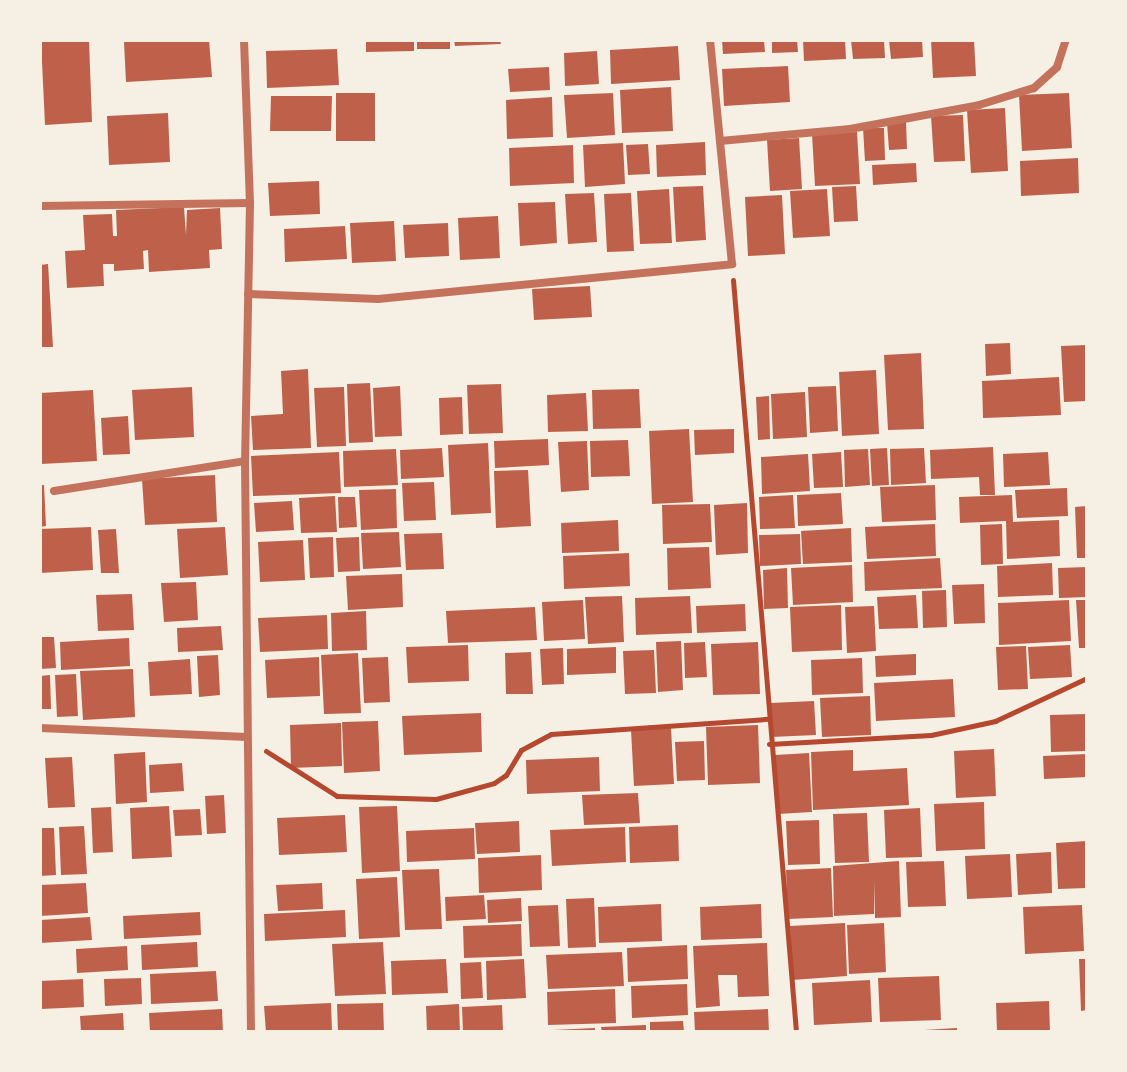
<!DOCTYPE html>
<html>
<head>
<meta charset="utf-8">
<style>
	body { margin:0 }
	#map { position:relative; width:1127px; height:1072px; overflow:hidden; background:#f6efe4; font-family:"Playfair Display",serif }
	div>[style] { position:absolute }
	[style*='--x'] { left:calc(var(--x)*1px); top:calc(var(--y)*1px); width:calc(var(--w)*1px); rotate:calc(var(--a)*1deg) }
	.building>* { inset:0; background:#bf614a }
	.path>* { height:5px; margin:-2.5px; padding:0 2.5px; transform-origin:2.5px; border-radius:2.5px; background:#b5482f }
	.minor>* { height:8px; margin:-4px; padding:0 4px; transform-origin:4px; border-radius:4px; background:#c5725c }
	span { translate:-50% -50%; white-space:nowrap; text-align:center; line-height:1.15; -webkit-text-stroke:6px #f6efe4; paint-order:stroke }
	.frame { position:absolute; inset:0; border:42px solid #f6efe4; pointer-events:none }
</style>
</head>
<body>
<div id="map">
	<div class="building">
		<div style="clip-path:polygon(89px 40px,92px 122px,45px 125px,41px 41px)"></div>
		<div style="clip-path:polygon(209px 40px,212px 77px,126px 82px,124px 42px)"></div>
		<div style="clip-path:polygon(366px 40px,414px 40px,414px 51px,366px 52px)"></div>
		<div style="clip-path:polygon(417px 40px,450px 40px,450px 49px,417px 49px)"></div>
		<div style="clip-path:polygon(454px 40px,500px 40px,501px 44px,455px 46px)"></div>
		<div style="clip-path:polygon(722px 40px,764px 40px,765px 52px,723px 54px)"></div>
		<div style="clip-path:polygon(772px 40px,797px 40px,798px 52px,772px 53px)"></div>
		<div style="clip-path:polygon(803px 40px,845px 40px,846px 59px,804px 61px)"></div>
		<div style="clip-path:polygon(851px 40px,884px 40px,885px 58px,853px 59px)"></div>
		<div style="clip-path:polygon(889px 40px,922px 40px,923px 57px,891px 59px)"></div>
		<div style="clip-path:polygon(931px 40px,974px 40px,976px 76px,933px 78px)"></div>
		<div style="clip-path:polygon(678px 46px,680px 80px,611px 84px,610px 50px)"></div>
		<div style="clip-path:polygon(337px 49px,339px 85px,267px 88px,266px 51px)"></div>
		<div style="clip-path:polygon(597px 51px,599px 84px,565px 86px,564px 53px)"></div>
		<div style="clip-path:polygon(788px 66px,790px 102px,724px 106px,722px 69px)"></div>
		<div style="clip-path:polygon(549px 67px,550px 90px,510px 92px,508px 69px)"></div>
		<div style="clip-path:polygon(671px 87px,673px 131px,622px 133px,620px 90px)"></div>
		<div style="clip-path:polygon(336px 93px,375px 93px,375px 141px,336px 141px)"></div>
		<div style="clip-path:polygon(613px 93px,615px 135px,567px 138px,564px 95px)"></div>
		<div style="clip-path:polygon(1069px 93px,1072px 148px,1022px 151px,1019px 95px)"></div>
		<div style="clip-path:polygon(271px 96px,332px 96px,331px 131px,270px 131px)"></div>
		<div style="clip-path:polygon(552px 97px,553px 137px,507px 139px,506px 100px)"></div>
		<div style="clip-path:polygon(1005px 108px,1008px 171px,971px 173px,967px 110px)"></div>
		<div style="clip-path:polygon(168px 113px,170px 162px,109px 165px,107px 116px)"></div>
		<div style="clip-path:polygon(963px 115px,965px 161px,934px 162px,931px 116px)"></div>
		<div style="clip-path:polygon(906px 122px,907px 149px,889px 150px,887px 123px)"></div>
		<div style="clip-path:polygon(863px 128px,884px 128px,885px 160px,865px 161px)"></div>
		<div style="clip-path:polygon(857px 132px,860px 184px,815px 186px,812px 134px)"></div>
		<div style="clip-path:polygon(799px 138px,802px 189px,770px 191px,767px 140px)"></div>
		<div style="clip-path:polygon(705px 142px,706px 175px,657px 177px,656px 145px)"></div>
		<div style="clip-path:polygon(623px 143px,625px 184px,585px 187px,583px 145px)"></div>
		<div style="clip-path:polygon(648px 144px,650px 174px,628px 175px,626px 145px)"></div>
		<div style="clip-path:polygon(573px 145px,574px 183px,510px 186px,509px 148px)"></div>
		<div style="clip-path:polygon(1078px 158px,1079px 193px,1021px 196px,1020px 161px)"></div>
		<div style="clip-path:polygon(916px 163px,917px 182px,873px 185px,872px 165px)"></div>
		<div style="clip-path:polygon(319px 181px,320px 214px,270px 216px,268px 183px)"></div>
		<div style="clip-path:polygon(703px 186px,706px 240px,676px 242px,673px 187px)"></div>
		<div style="clip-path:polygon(856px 186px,858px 221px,834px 222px,832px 187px)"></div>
		<div style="clip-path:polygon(669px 189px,672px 243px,640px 244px,637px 191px)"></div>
		<div style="clip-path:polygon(827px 189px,830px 236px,793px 238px,790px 191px)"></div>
		<div style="clip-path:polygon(594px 193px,597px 242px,568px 244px,565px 194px)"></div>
		<div style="clip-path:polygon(631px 193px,634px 251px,607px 252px,604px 194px)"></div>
		<div style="clip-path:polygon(782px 195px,785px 254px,748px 256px,745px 197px)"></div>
		<div style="clip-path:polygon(555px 202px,557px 243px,520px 246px,518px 203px)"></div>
		<div style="clip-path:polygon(184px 207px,186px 235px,187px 210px,220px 208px,222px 249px,209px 250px,210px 268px,149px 272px,148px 250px,143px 251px,144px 269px,114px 271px,114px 264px,103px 264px,104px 286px,67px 288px,65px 251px,85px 250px,83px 215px,112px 214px,113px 236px,117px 236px,116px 210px)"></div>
		<div style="clip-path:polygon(498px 216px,500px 258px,460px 260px,458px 218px)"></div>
		<div style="clip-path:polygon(394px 221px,396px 261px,352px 263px,350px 223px)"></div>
		<div style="clip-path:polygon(448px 223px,449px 256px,405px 258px,403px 225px)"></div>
		<div style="clip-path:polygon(345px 226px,347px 259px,285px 262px,284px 229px)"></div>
		<div style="clip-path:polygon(48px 264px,53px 347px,40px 347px,40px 265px)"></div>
		<div style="clip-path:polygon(590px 286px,592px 317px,534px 320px,532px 289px)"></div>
		<div style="clip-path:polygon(1010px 343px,1011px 374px,986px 376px,985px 344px)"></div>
		<div style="clip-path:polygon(1087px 345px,1087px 401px,1064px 402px,1061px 346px)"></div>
		<div style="clip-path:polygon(921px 353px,924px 429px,888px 430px,884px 355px)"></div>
		<div style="clip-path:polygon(308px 369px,311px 448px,253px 450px,251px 416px,283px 414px,281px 371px)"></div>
		<div style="clip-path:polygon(876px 370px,879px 434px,842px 436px,839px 372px)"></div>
		<div style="clip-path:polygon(1059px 377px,1061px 415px,983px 418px,982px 381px)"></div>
		<div style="clip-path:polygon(370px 383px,373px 442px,349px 443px,347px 384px)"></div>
		<div style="clip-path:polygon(501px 384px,503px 433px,469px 434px,467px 385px)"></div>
		<div style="clip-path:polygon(400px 386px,402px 436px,375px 437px,373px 388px)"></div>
		<div style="clip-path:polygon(836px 386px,838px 431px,810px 433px,808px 387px)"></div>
		<div style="clip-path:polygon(192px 387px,194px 437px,135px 440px,132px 390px)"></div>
		<div style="clip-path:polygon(344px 387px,346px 446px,317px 447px,314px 388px)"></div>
		<div style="clip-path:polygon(639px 389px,641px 428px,593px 429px,592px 390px)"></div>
		<div style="clip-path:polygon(93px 390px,97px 461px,41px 464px,40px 393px)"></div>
		<div style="clip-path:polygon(805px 392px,807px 437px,773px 439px,771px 394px)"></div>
		<div style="clip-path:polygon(586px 393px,588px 431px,548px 432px,547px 395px)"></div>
		<div style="clip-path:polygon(769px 396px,770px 439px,758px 440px,756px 397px)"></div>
		<div style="clip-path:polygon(462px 397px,463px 434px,440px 435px,439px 398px)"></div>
		<div style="clip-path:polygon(128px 416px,130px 454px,103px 455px,101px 418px)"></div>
		<div style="clip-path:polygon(689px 429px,693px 502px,652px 504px,649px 431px)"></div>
		<div style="clip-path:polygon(734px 429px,734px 453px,695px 455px,694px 430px)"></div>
		<div style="clip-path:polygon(548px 439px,549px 465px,495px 468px,494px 441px)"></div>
		<div style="clip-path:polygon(628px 440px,630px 476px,591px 477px,590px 441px)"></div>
		<div style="clip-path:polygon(587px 441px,589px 490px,561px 492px,558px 442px)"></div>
		<div style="clip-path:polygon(488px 443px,491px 513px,451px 515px,448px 445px)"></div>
		<div style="clip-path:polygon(993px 447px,995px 495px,980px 495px,979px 477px,931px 479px,930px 450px)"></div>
		<div style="clip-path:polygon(442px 448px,444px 477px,401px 479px,400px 450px)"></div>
		<div style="clip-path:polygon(887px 448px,889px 485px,872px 486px,870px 449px)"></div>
		<div style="clip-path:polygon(924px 448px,926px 483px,891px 485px,890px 449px)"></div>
		<div style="clip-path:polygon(396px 449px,398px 485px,344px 487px,343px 451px)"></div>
		<div style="clip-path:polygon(868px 449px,870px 485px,845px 487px,844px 450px)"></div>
		<div style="clip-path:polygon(339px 452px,341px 493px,253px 496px,251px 456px)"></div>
		<div style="clip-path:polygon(841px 452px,843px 487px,814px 488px,812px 454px)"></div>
		<div style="clip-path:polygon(1048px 452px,1050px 485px,1004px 487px,1003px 454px)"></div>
		<div style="clip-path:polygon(808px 454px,810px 491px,762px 494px,761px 457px)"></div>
		<div style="clip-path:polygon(528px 470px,531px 526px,496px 528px,494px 471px)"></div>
		<div style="clip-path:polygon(215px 475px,217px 522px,145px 525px,142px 479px)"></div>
		<div style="clip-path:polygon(434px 482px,436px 520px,404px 521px,402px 483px)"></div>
		<div style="clip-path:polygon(40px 485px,44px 485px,46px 526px,40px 527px)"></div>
		<div style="clip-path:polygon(935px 485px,936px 520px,882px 522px,880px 487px)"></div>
		<div style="clip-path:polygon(1067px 488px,1068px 516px,1017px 518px,1015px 490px)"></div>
		<div style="clip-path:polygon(396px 489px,397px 528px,361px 530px,359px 490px)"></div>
		<div style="clip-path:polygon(841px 493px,843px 524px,798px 526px,797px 495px)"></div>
		<div style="clip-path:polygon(793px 495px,795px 528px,760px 529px,759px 497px)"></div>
		<div style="clip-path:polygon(1012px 495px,1013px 522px,1059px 520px,1060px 556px,1007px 559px,1006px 521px,960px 523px,959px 497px)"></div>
		<div style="clip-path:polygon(335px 496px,337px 532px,301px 533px,299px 498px)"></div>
		<div style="clip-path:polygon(338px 497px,355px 497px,357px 527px,339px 528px)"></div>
		<div style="clip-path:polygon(292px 501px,294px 530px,256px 532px,254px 503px)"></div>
		<div style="clip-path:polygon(747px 503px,748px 553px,716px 555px,714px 505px)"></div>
		<div style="clip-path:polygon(710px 504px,712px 542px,663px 544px,662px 505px)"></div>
		<div style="clip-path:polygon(1087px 506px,1087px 558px,1077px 558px,1075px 507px)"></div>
		<div style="clip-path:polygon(618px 520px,619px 551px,562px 553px,561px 523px)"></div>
		<div style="clip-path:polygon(935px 524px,936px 556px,867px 559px,865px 527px)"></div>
		<div style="clip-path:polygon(1002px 524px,1003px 564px,981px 565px,980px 525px)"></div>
		<div style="clip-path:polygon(91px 527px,93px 570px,40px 573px,40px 529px)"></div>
		<div style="clip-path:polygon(225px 527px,228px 575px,180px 578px,177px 529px)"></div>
		<div style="clip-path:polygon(851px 528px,852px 562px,803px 564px,801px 531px)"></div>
		<div style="clip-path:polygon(116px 529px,119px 573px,101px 573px,98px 530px)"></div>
		<div style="clip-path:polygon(399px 532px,401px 567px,363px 569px,361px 533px)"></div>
		<div style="clip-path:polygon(442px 533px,444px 569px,406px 570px,404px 534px)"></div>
		<div style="clip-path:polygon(800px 534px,801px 564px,760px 566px,759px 535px)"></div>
		<div style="clip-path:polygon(333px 537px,334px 577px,310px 578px,308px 538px)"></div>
		<div style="clip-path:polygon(359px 537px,360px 571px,338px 572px,336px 538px)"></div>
		<div style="clip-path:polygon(303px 540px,305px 580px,260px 582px,258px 542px)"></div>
		<div style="clip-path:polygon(709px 547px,711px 588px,668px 590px,667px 548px)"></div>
		<div style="clip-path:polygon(629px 553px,630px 586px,564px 589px,563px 556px)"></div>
		<div style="clip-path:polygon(940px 558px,942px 588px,865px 591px,864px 562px)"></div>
		<div style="clip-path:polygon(1052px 563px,1053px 595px,998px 597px,997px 566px)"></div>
		<div style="clip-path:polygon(852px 565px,853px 602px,793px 605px,791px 568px)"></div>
		<div style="clip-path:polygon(1087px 567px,1087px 597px,1059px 598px,1058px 568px)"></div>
		<div style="clip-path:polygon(787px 568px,788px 608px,764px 609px,763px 570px)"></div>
		<div style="clip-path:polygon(402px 574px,403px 607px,348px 610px,346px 576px)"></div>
		<div style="clip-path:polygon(196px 582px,198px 620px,164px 622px,161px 583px)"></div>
		<div style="clip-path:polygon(984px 584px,985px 623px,954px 624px,952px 585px)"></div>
		<div style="clip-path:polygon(946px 590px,947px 627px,923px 628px,922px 591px)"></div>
		<div style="clip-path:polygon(132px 594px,134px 630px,98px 631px,96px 595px)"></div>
		<div style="clip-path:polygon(916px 595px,918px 628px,879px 629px,877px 597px)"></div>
		<div style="clip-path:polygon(622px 596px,624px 642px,588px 644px,585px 597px)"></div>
		<div style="clip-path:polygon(690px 596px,692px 633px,636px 635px,635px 598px)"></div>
		<div style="clip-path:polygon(583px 600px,585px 639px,544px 641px,542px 602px)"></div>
		<div style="clip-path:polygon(1069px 600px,1071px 641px,999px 645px,998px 603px)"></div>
		<div style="clip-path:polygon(1076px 600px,1087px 600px,1087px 648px,1079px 648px)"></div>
		<div style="clip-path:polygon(745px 604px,746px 631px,697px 633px,696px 606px)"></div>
		<div style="clip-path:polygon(841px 605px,842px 650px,792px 652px,790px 607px)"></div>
		<div style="clip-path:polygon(874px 606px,876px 651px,847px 653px,845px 607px)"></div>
		<div style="clip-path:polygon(535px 607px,537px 640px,448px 643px,446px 611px)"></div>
		<div style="clip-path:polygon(366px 611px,367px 650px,332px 651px,331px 613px)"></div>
		<div style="clip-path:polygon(327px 615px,328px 649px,260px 652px,258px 618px)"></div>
		<div style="clip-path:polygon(221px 626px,223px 650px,178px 652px,177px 628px)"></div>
		<div style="clip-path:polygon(40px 637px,54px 637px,56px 668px,40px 669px)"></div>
		<div style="clip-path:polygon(129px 638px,130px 666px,61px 670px,60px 642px)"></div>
		<div style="clip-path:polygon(681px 641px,683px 690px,658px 692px,656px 642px)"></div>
		<div style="clip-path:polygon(705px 642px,707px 677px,685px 678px,684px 643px)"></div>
		<div style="clip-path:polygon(758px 642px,760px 694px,713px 695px,711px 644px)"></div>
		<div style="clip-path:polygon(468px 645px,469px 681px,408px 683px,406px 647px)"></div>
		<div style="clip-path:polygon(1070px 645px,1072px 677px,1030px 679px,1028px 647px)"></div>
		<div style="clip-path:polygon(1026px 646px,1028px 689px,998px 690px,996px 647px)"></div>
		<div style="clip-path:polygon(616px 647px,616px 673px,567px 675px,567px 649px)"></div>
		<div style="clip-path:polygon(563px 648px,564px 684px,542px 685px,540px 649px)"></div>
		<div style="clip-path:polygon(654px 650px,656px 693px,625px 694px,623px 651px)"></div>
		<div style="clip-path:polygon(531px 652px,533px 694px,506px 694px,505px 653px)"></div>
		<div style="clip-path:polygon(358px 653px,361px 713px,324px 714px,321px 655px)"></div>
		<div style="clip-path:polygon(916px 654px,916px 675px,876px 677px,875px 656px)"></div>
		<div style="clip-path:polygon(218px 655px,220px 695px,199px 697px,197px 656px)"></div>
		<div style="clip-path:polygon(319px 657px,320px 696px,267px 698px,265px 660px)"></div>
		<div style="clip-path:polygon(388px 657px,390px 702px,364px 703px,362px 658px)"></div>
		<div style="clip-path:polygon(862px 658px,863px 693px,812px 695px,811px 660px)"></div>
		<div style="clip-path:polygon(190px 659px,192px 694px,150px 696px,148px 662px)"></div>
		<div style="clip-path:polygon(133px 669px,135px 717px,83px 720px,80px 671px)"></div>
		<div style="clip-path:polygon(76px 674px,78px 716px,57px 717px,55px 675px)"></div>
		<div style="clip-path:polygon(50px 675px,51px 709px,40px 709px,40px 676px)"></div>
		<div style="clip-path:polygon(953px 679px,955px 717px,876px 721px,874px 683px)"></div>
		<div style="clip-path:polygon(870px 696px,871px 735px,822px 737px,820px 698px)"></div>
		<div style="clip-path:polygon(814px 701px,816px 735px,771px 737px,770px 703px)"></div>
		<div style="clip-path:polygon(481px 713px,482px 752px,404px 755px,402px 716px)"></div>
		<div style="clip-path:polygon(1087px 714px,1087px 751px,1051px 752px,1050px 715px)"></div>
		<div style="clip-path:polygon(378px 721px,380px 771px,344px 773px,342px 722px)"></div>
		<div style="clip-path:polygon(341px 723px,342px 766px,291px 768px,290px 725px)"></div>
		<div style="clip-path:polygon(758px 725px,760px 783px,708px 785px,706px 727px)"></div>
		<div style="clip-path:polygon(671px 728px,674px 784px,634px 786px,631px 730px)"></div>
		<div style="clip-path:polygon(704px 741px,705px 780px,677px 781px,675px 742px)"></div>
		<div style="clip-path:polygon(994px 749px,996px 796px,956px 798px,954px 751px)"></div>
		<div style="clip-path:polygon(853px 750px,853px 771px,907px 768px,909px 805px,813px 810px,811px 752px)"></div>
		<div style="clip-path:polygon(145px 752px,147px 802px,116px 804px,114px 754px)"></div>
		<div style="clip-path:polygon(809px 753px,812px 812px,778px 814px,775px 755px)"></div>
		<div style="clip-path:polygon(1087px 754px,1087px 777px,1044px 779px,1043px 756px)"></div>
		<div style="clip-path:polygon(72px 757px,75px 807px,48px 808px,45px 758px)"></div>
		<div style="clip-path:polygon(599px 757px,600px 791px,527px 794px,526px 760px)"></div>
		<div style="clip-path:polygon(182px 763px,184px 791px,150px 793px,149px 765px)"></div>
		<div style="clip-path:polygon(638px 793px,640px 823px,584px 825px,582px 795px)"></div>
		<div style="clip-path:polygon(224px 795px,226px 833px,207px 834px,205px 796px)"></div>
		<div style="clip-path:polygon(984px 802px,985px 849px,936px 851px,934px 804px)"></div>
		<div style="clip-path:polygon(169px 806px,172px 857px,132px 859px,130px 808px)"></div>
		<div style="clip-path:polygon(397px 806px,400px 871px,362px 873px,359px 807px)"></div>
		<div style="clip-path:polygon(111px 807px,113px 852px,93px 853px,91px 808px)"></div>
		<div style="clip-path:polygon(920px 808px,922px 857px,886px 858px,884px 810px)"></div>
		<div style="clip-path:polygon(200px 809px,202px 835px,175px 836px,173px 810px)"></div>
		<div style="clip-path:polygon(867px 813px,869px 862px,835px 863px,833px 814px)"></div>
		<div style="clip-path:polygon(345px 815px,347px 852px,279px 855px,277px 818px)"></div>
		<div style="clip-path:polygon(819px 820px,820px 864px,788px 865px,786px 821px)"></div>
		<div style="clip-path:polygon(519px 821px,520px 852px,477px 854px,475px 823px)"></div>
		<div style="clip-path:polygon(678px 825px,679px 861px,630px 863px,629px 827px)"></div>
		<div style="clip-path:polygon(84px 826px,87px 874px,61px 875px,59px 827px)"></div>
		<div style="clip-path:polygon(625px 827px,626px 862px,552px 866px,550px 830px)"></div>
		<div style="clip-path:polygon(40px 828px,54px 828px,56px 875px,40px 876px)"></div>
		<div style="clip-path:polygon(474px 828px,475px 859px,407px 862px,406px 831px)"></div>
		<div style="clip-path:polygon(1087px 841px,1087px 888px,1058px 889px,1056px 843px)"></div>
		<div style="clip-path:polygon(1051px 852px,1052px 893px,1018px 895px,1016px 854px)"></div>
		<div style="clip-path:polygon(1010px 854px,1012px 897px,967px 899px,965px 856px)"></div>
		<div style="clip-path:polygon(541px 855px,542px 890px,479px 893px,478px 858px)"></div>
		<div style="clip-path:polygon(899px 861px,901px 917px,875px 918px,874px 881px,874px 914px,834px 916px,833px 866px)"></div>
		<div style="clip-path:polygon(944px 861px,946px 906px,908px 907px,906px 862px)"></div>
		<div style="clip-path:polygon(831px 868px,833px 917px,788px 919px,786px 870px)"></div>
		<div style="clip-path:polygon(439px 869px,442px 929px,405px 930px,402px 870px)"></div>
		<div style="clip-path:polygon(397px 877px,400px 937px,359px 939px,356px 879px)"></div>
		<div style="clip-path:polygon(86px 883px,88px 913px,40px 916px,40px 885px)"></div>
		<div style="clip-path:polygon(322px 883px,323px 909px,278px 911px,276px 885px)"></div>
		<div style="clip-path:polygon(484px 895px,486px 919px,446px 921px,445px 897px)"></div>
		<div style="clip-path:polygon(521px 898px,522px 921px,488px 923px,487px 900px)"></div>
		<div style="clip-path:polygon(594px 898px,596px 947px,568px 948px,566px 899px)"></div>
		<div style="clip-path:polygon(661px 904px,662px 941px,599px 943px,598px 907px)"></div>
		<div style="clip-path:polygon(761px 904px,762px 938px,701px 940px,700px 907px)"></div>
		<div style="clip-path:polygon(558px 905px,560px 946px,530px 947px,528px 906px)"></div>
		<div style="clip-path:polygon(1082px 905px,1084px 951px,1025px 954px,1023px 907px)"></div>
		<div style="clip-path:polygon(345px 910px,346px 937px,265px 941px,264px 914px)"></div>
		<div style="clip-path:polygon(200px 912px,201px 935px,124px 939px,123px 916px)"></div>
		<div style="clip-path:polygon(90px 917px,92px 940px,40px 943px,40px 920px)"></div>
		<div style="clip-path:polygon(845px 923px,847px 976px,792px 980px,790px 926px)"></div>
		<div style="clip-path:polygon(884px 923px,886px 972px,849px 974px,847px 925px)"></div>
		<div style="clip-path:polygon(521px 924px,522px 956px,464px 958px,463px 926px)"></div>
		<div style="clip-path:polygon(197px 942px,198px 967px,142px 970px,141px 945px)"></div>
		<div style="clip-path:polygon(383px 942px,386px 994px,335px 996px,332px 944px)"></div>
		<div style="clip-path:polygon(767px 943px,769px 996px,738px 997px,737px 975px,718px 975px,720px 1006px,696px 1008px,693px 946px)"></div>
		<div style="clip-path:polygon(687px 945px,688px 979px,628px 982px,627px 948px)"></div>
		<div style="clip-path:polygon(127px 946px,128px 970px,77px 973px,76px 949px)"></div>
		<div style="clip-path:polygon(622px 952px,624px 986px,548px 989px,546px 955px)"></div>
		<div style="clip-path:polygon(446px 959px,448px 993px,392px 995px,391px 961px)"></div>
		<div style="clip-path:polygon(524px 959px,526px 998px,487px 1000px,486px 961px)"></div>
		<div style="clip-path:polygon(1079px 959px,1087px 959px,1087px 1010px,1081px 1011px)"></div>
		<div style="clip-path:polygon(481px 962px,483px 998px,461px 999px,460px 963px)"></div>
		<div style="clip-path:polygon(216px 971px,218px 1001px,151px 1004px,150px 974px)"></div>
		<div style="clip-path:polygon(939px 976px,941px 1020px,880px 1022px,878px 978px)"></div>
		<div style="clip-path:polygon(141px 978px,142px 1004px,105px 1006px,104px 979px)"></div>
		<div style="clip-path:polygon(83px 979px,84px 1007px,41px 1009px,40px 981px)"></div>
		<div style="clip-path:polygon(870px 980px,872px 1022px,814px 1025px,812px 983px)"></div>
		<div style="clip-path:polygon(687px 984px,688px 1015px,632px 1018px,631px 986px)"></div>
		<div style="clip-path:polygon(615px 989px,616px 1023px,548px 1025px,547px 992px)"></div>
		<div style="clip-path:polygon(1049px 1001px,1050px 1032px,997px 1032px,996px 1003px)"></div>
		<div style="clip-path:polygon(331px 1003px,332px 1032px,266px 1032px,264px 1006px)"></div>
		<div style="clip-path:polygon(383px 1003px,384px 1032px,338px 1032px,337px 1004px)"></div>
		<div style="clip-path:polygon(459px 1004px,460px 1032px,427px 1032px,426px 1006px)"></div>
		<div style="clip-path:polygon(502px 1005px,503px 1032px,463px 1032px,462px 1007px)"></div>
		<div style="clip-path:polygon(222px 1009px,223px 1032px,150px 1032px,149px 1013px)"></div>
		<div style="clip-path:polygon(768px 1009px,769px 1032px,695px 1032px,694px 1012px)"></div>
		<div style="clip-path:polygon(123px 1013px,124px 1032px,81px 1032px,80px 1016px)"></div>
		<div style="clip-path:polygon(683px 1021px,684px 1032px,650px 1032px,650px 1022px)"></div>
		<div style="clip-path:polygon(646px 1025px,646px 1032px,602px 1032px,601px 1027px)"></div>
		<div style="clip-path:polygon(595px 1028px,595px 1032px,553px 1032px,553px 1030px)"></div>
		<div style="clip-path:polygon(957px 1028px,957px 1032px,924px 1032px,924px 1030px)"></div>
	</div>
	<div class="path">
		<div style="--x:733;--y:280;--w:755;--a:85.21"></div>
		<div style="--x:769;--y:744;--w:162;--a:-3.2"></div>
		<div style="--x:931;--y:735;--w:66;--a:-12.3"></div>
		<div style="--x:995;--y:721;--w:102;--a:-25.1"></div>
		<div style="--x:266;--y:751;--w:84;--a:32.4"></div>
		<div style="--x:337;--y:796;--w:99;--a:1.7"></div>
		<div style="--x:436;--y:799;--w:60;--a:-15.4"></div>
		<div style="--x:494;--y:783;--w:14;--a:-34"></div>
		<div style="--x:506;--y:775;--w:29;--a:-59"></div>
		<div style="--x:521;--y:750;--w:34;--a:-28"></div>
		<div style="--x:551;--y:734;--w:217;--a:-4"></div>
	</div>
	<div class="minor">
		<div style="--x:244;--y:40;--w:163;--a:87.9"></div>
		<div style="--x:250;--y:203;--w:258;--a:91.1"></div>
		<div style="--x:245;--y:461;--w:571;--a:89.4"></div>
		<div style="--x:720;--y:141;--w:131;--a:-5.3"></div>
		<div style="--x:850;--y:129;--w:131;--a:-10.5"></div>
		<div style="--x:979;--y:105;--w:58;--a:-17.2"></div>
		<div style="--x:1034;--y:88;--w:31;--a:-42"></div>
		<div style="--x:1057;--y:67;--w:28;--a:-72"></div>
		<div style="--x:40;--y:206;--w:210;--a:-0.8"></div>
		<div style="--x:248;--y:294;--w:130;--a:2.2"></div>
		<div style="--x:378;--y:299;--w:356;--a:-5.6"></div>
		<div style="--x:732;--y:264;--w:225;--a:-95.6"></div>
		<div style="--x:54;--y:491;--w:193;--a:-8.9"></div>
		<div style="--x:40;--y:728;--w:207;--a:2.5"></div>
	</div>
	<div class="frame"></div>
</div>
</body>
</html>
